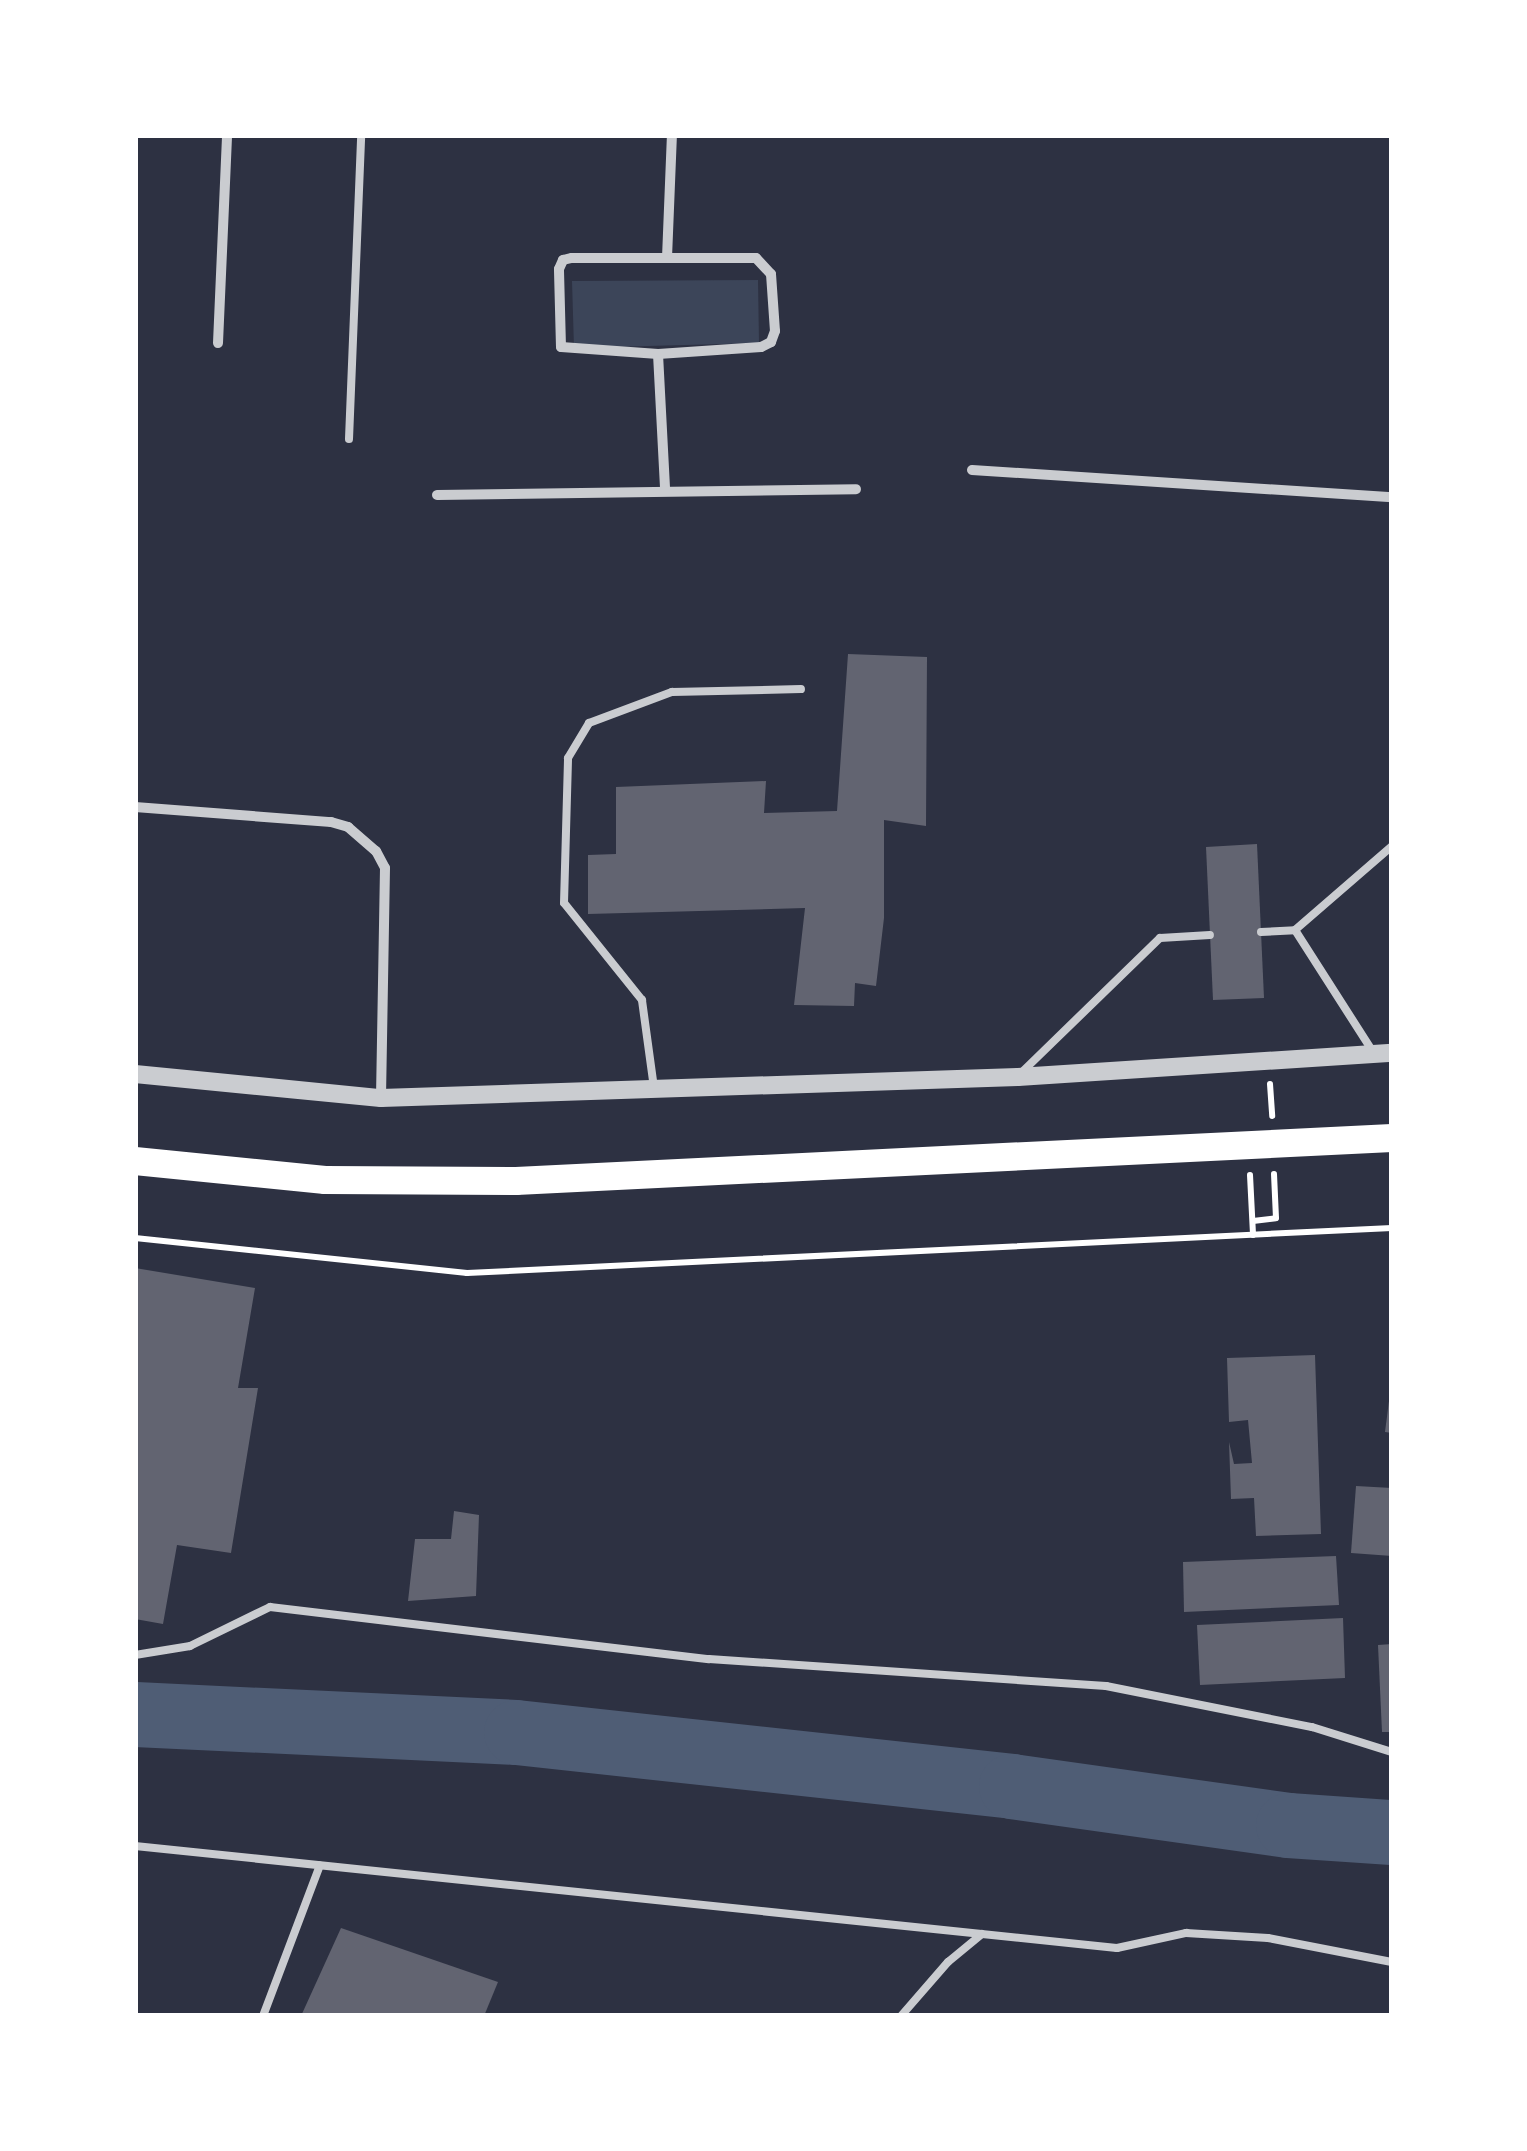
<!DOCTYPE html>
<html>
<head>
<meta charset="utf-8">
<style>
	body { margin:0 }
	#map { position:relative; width:1527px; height:2151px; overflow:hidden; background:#2d3142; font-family:Rubik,sans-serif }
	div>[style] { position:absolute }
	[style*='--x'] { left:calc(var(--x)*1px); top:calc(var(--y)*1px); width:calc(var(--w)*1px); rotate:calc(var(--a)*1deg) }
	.green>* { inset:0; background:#3c4559 }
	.river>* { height:65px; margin:-32.5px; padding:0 32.5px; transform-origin:32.5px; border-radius:32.5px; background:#4f5d75 }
	.building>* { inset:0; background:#626471 }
	.path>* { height:6px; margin:-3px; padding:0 3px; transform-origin:3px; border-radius:3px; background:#fff }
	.service>* { height:8px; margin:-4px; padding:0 4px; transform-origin:4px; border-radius:4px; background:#caccd0 }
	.minor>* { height:10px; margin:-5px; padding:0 5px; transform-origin:5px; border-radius:5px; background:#caccd0 }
	.tertiary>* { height:18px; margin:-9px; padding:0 9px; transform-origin:9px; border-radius:9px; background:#caccd0 }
	.trunk>* { height:28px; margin:-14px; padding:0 14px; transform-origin:14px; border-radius:14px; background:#fff }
	span { translate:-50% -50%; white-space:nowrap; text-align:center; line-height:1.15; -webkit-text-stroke:10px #fff; paint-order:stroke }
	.frame { position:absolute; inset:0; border:138px solid #fff; pointer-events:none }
</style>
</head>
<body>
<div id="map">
	<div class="green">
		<div style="clip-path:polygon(758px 280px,759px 343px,574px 348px,572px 281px)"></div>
	</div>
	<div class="river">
		<div style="--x:135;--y:1714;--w:381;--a:2.7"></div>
		<div style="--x:516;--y:1732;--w:498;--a:6.2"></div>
		<div style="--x:1011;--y:1786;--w:280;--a:8"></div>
		<div style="--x:1288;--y:1825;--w:104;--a:3.9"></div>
	</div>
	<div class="building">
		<div style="clip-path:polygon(848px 654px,927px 657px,926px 826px,884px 820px,884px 918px,876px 986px,855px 983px,854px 1006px,794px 1005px,805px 908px,588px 914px,588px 855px,616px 854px,616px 787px,766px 781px,764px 813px,837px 811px)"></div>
		<div style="clip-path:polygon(1257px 844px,1264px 998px,1213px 1000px,1206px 847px)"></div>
		<div style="clip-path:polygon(135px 1268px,255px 1288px,238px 1388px,258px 1388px,231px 1553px,177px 1545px,163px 1624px,135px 1619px)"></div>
		<div style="clip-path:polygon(1315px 1355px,1321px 1534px,1256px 1536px,1254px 1498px,1231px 1499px,1229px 1442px,1234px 1464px,1252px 1463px,1248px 1420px,1229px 1422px,1227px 1358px)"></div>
		<div style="clip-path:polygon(1390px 1393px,1392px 1394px,1392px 1433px,1385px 1432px)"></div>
		<div style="clip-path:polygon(1356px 1486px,1392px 1488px,1392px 1556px,1351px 1553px)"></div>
		<div style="clip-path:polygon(454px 1511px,479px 1515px,476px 1596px,408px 1601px,415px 1539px,451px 1539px)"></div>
		<div style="clip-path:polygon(1336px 1556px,1339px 1605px,1184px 1612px,1183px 1562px)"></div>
		<div style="clip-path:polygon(1343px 1618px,1345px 1678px,1200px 1685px,1197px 1625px)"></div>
		<div style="clip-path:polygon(1392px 1644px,1392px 1732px,1382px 1732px,1378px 1645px)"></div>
		<div style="clip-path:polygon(341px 1928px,498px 1982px,484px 2016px,301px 2016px)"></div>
	</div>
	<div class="path">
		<div style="--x:1270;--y:1084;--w:32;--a:86"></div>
		<div style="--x:1250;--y:1175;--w:60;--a:87.1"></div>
		<div style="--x:1253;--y:1221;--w:23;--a:-7"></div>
		<div style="--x:1276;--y:1218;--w:44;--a:-92.6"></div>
		<div style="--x:135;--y:1238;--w:334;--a:6"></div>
		<div style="--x:467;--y:1273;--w:926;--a:-2.79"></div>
	</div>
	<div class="service">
		<div style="--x:349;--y:439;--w:304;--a:-87.7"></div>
		<div style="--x:1295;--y:930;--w:145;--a:57.4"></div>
		<div style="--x:1261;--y:932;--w:34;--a:-3"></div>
		<div style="--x:1295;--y:930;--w:128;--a:-40.9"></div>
		<div style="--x:1020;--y:1074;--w:195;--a:-44.2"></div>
		<div style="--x:1160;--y:938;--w:50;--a:-3.4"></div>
		<div style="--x:654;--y:1088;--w:89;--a:-97.8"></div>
		<div style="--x:642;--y:1000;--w:124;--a:-128.8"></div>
		<div style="--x:564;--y:903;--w:145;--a:-88.4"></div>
		<div style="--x:568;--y:758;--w:41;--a:-59"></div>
		<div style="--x:589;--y:723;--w:89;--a:-20.5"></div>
		<div style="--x:672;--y:692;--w:129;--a:-1.3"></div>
		<div style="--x:135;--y:1655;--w:56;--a:-9.3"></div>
		<div style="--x:190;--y:1646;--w:89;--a:-26"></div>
		<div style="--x:270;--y:1607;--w:442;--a:6.8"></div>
		<div style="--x:709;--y:1659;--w:398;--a:3.9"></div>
		<div style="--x:1106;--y:1686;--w:210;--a:11.3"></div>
		<div style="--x:1312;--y:1727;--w:84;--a:17.4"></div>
		<div style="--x:135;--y:1846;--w:987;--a:5.93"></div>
		<div style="--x:1117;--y:1948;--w:71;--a:-12.3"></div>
		<div style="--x:1186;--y:1933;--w:82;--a:3.5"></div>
		<div style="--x:1268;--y:1938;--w:126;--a:11"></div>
		<div style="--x:263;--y:2016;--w:161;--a:-69.3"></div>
		<div style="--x:901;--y:2016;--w:72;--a:-49"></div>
		<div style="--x:948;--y:1962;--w:44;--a:-39.5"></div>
	</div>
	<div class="minor">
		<div style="--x:572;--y:258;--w:184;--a:0"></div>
		<div style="--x:756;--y:258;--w:22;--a:47"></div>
		<div style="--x:771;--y:274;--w:57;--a:86"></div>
		<div style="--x:775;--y:331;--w:12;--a:110"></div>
		<div style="--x:771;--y:342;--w:11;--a:153"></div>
		<div style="--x:761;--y:347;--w:103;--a:176.1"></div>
		<div style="--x:658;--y:354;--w:97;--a:-175.9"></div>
		<div style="--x:561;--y:347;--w:78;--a:-91.5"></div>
		<div style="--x:559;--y:269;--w:10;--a:-66"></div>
		<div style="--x:563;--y:260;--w:9;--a:-13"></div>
		<div style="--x:667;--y:258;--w:123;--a:-87.7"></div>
		<div style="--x:218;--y:343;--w:208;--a:-87.5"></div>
		<div style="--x:658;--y:354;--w:134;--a:87"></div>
		<div style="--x:972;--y:470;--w:421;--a:3.7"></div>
		<div style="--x:437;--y:495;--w:419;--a:-0.8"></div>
		<div style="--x:135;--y:807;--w:197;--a:4.4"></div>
		<div style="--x:331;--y:822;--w:18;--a:16"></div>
		<div style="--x:348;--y:827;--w:37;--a:41"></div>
		<div style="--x:376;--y:851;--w:19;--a:62"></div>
		<div style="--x:385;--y:868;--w:230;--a:91"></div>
	</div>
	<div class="tertiary">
		<div style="--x:135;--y:1074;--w:247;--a:5.6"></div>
		<div style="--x:381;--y:1098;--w:637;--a:-1.89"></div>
		<div style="--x:1018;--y:1077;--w:375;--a:-3.7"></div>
	</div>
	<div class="trunk">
		<div style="--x:135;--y:1161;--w:191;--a:5.7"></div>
		<div style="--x:325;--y:1180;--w:191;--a:0.3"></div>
		<div style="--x:516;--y:1181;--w:877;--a:-2.81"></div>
	</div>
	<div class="frame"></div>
</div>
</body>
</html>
